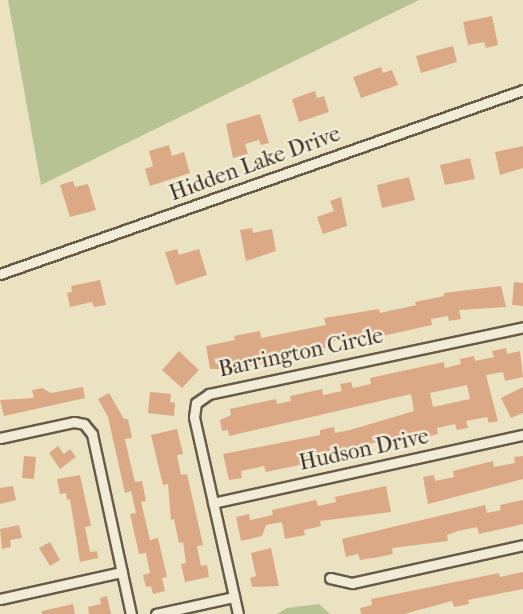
<!DOCTYPE html>
<html>
<head>
<meta charset="utf-8">
<style>
	body { margin:0 }
	#map { position:relative; width:523px; height:614px; overflow:hidden; background:#ebe2c1; font-family:"IM FELL French Canon",serif }
	div>[style] { position:absolute }
	[style*='--x'] { left:calc(var(--x)*1px); top:calc(var(--y)*1px); width:calc(var(--w)*1px); rotate:calc(var(--a)*1deg) }
	.green>* { inset:0; background:#b7c393 }
	.building>* { inset:0; background:#dca986 }
	.roads { filter:drop-shadow(2px 0 #675b4a) drop-shadow(-2px 0 #675b4a) drop-shadow(0 2px #675b4a) drop-shadow(0 -2px #675b4a) }
	.minor>* { height:9px; margin:-4.5px; padding:0 4.5px; transform-origin:4.5px; border-radius:4.5px; background:#f2ecd7 }
	span { translate:-50% -50%; white-space:nowrap; text-align:center; line-height:1.15; -webkit-text-stroke:5px #f2ecd7; paint-order:stroke }
	.street-label { font-size:22px; color:#3b2e23 }
</style>
</head>
<body>
<div id="map">
	<div class="green">
		<div style="clip-path:polygon(8px 0,419px 0,41px 185px)"></div>
		<div style="clip-path:polygon(319px 604px,330px 614px,277px 614px,287px 608px)"></div>
	</div>
	<div class="building">
		<div style="clip-path:polygon(492px 16px,498px 45px,486px 48px,484px 42px,468px 45px,463px 22px)"></div>
		<div style="clip-path:polygon(453px 46px,457px 62px,421px 73px,416px 56px)"></div>
		<div style="clip-path:polygon(381px 67px,383px 73px,392px 70px,398px 85px,361px 98px,353px 77px)"></div>
		<div style="clip-path:polygon(315px 91px,317px 98px,324px 96px,329px 112px,299px 122px,292px 99px)"></div>
		<div style="clip-path:polygon(260px 114px,269px 143px,261px 145px,259px 140px,245px 144px,248px 154px,233px 158px,226px 124px)"></div>
		<div style="clip-path:polygon(169px 145px,172px 156px,184px 152px,190px 173px,150px 186px,145px 169px,153px 166px,149px 151px)"></div>
		<div style="clip-path:polygon(523px 146px,523px 168px,500px 175px,495px 152px)"></div>
		<div style="clip-path:polygon(470px 158px,475px 179px,445px 185px,440px 165px)"></div>
		<div style="clip-path:polygon(409px 177px,415px 200px,382px 208px,377px 185px)"></div>
		<div style="clip-path:polygon(73px 181px,75px 187px,88px 184px,96px 210px,70px 217px,60px 185px)"></div>
		<div style="clip-path:polygon(341px 197px,347px 226px,323px 234px,317px 217px,334px 211px,330px 201px)"></div>
		<div style="clip-path:polygon(252px 228px,253px 233px,272px 229px,276px 251px,246px 261px,240px 230px)"></div>
		<div style="clip-path:polygon(177px 249px,179px 255px,199px 249px,207px 275px,176px 285px,165px 252px)"></div>
		<div style="clip-path:polygon(100px 280px,106px 305px,94px 307px,92px 302px,70px 307px,67px 293px,72px 292px,71px 286px)"></div>
		<div style="clip-path:polygon(514px 282px,523px 283px,523px 306px,512px 305px)"></div>
		<div style="clip-path:polygon(501px 286px,506px 307px,459px 310px,461px 319px,449px 321px,448px 316px,431px 319px,432px 325px,373px 338px,372px 332px,354px 336px,355px 342px,343px 345px,342px 339px,325px 343px,326px 348px,237px 369px,210px 369px,206px 346px,235px 340px,234px 336px,260px 331px,261px 338px,326px 325px,324px 318px,379px 309px,380px 313px,416px 305px,415px 302px,444px 296px,444px 293px)"></div>
		<div style="clip-path:polygon(evenodd,506px 348px,507px 354px,520px 351px,523px 377px,505px 381px,503px 372px,486px 375px,498px 421px,489px 423px,487px 417px,466px 421px,468px 428px,457px 430px,455px 424px,437px 428px,438px 434px,427px 437px,425px 430px,406px 434px,408px 441px,397px 443px,396px 437px,366px 445px,367px 450px,336px 456px,335px 450px,316px 454px,318px 461px,266px 472px,264px 466px,241px 471px,242px 478px,229px 480px,223px 454px,320px 435px,320px 430px,334px 427px,335px 433px,350px 430px,414px 411px,411px 394px,229px 436px,228px 430px,222px 431px,220px 420px,231px 415px,230px 409px,276px 399px,277px 404px,291px 401px,290px 396px,322px 389px,323px 395px,342px 391px,340px 384px,351px 382px,353px 388px,371px 384px,370px 378px,444px 362px,445px 368px,461px 364px,460px 359px,474px 356px,475px 361px,494px 357px,492px 351px,506px 348px,467px 385px,470px 399px,433px 407px,430px 393px,467px 385px)"></div>
		<div style="clip-path:polygon(179px 351px,199px 370px,182px 388px,162px 370px)"></div>
		<div style="clip-path:polygon(83px 387px,85px 398px,4px 416px,0 400px,34px 398px,32px 390px,42px 388px,51px 393px)"></div>
		<div style="clip-path:polygon(523px 387px,523px 413px,511px 418px,501px 398px)"></div>
		<div style="clip-path:polygon(150px 392px,171px 394px,170px 402px,175px 403px,174px 416px,148px 413px)"></div>
		<div style="clip-path:polygon(109px 393px,124px 419px,128px 419px,132px 438px,125px 439px,128px 453px,135px 482px,142px 481px,146px 501px,141px 502px,150px 540px,158px 538px,167px 577px,162px 578px,165px 591px,153px 594px,151px 586px,146px 587px,143px 575px,150px 573px,146px 553px,139px 554px,135px 536px,130px 514px,136px 513px,131px 491px,125px 493px,108px 417px,98px 399px)"></div>
		<div style="clip-path:polygon(177px 429px,183px 454px,177px 455px,181px 475px,187px 474px,203px 545px,197px 546px,201px 566px,207px 565px,209px 577px,185px 582px,181px 564px,186px 563px,183px 542px,179px 543px,174px 519px,171px 520px,168px 484px,163px 485px,151px 435px)"></div>
		<div style="clip-path:polygon(58px 446px,64px 454px,70px 449px,76px 457px,60px 469px,49px 453px)"></div>
		<div style="clip-path:polygon(24px 456px,36px 457px,34px 479px,22px 478px)"></div>
		<div style="clip-path:polygon(523px 456px,523px 479px,428px 504px,423px 477px,434px 475px,435px 481px,454px 477px,453px 471px,493px 461px,494px 467px,515px 463px,514px 457px)"></div>
		<div style="clip-path:polygon(80px 475px,91px 526px,85px 527px,90px 552px,97px 551px,98px 558px,80px 562px,70px 499px,67px 500px,66px 493px,60px 494px,57px 479px)"></div>
		<div style="clip-path:polygon(13px 486px,16px 500px,0 504px,0 488px)"></div>
		<div style="clip-path:polygon(386px 486px,391px 512px,320px 521px,321px 526px,304px 530px,305px 535px,285px 539px,282px 522px,266px 525px,262px 536px,241px 541px,236px 517px,249px 514px,250px 520px,273px 515px,272px 510px,316px 500px,318px 506px,336px 502px,335px 497px)"></div>
		<div style="clip-path:polygon(523px 500px,523px 524px,479px 534px,477px 527px,458px 531px,447px 535px,448px 541px,392px 548px,393px 554px,379px 557px,360px 560px,358px 554px,346px 557px,342px 539px,485px 505px,487px 513px,501px 510px,500px 505px)"></div>
		<div style="clip-path:polygon(19px 525px,22px 538px,10px 540px,11px 547px,2px 549px,0 529px)"></div>
		<div style="clip-path:polygon(50px 542px,60px 560px,50px 566px,39px 548px)"></div>
		<div style="clip-path:polygon(271px 548px,279px 586px,252px 587px,250px 578px,256px 576px,251px 553px)"></div>
		<div style="clip-path:polygon(523px 572px,523px 589px,468px 600px,469px 604px,454px 607px,452px 601px,404px 614px,361px 614px,360px 608px,372px 605px,371px 599px,499px 573px,500px 577px)"></div>
		<div style="clip-path:polygon(107px 596px,111px 614px,89px 614px,88px 607px,101px 604px,100px 598px)"></div>
		<div style="clip-path:polygon(73px 604px,75px 614px,42px 614px,42px 611px)"></div>
	</div>
	<div class="roads">
		<div class="minor">
			<div style="--x:0;--y:274;--w:554;--a:-19.38"></div>
			<div style="--x:0;--y:438;--w:76;--a:-12.2"></div>
			<div style="--x:74;--y:422;--w:10;--a:11"></div>
			<div style="--x:84;--y:424;--w:13;--a:51"></div>
			<div style="--x:92;--y:434;--w:184;--a:77.8"></div>
			<div style="--x:213;--y:503;--w:317;--a:-12.4"></div>
			<div style="--x:330;--y:578;--w:23;--a:13"></div>
			<div style="--x:352;--y:583;--w:175;--a:-12.5"></div>
			<div style="--x:0;--y:599;--w:125;--a:-12.5"></div>
			<div style="--x:156;--y:614;--w:80;--a:-12.3"></div>
			<div style="--x:238;--y:614;--w:202;--a:-102.6"></div>
			<div style="--x:194;--y:417;--w:14;--a:-82"></div>
			<div style="--x:196;--y:403;--w:16;--a:-35"></div>
			<div style="--x:209;--y:394;--w:321;--a:-12"></div>
		</div>
	</div>
	<div class="street-label">
		<span style="left:255px;top:164px;rotate:-20deg">Hidden Lake Drive</span>
		<span style="left:301px;top:353px;rotate:-12deg">Barrington Circle</span>
		<span style="left:364px;top:450px;rotate:-12deg">Hudson Drive</span>
	</div>
</div>
</body>
</html>
